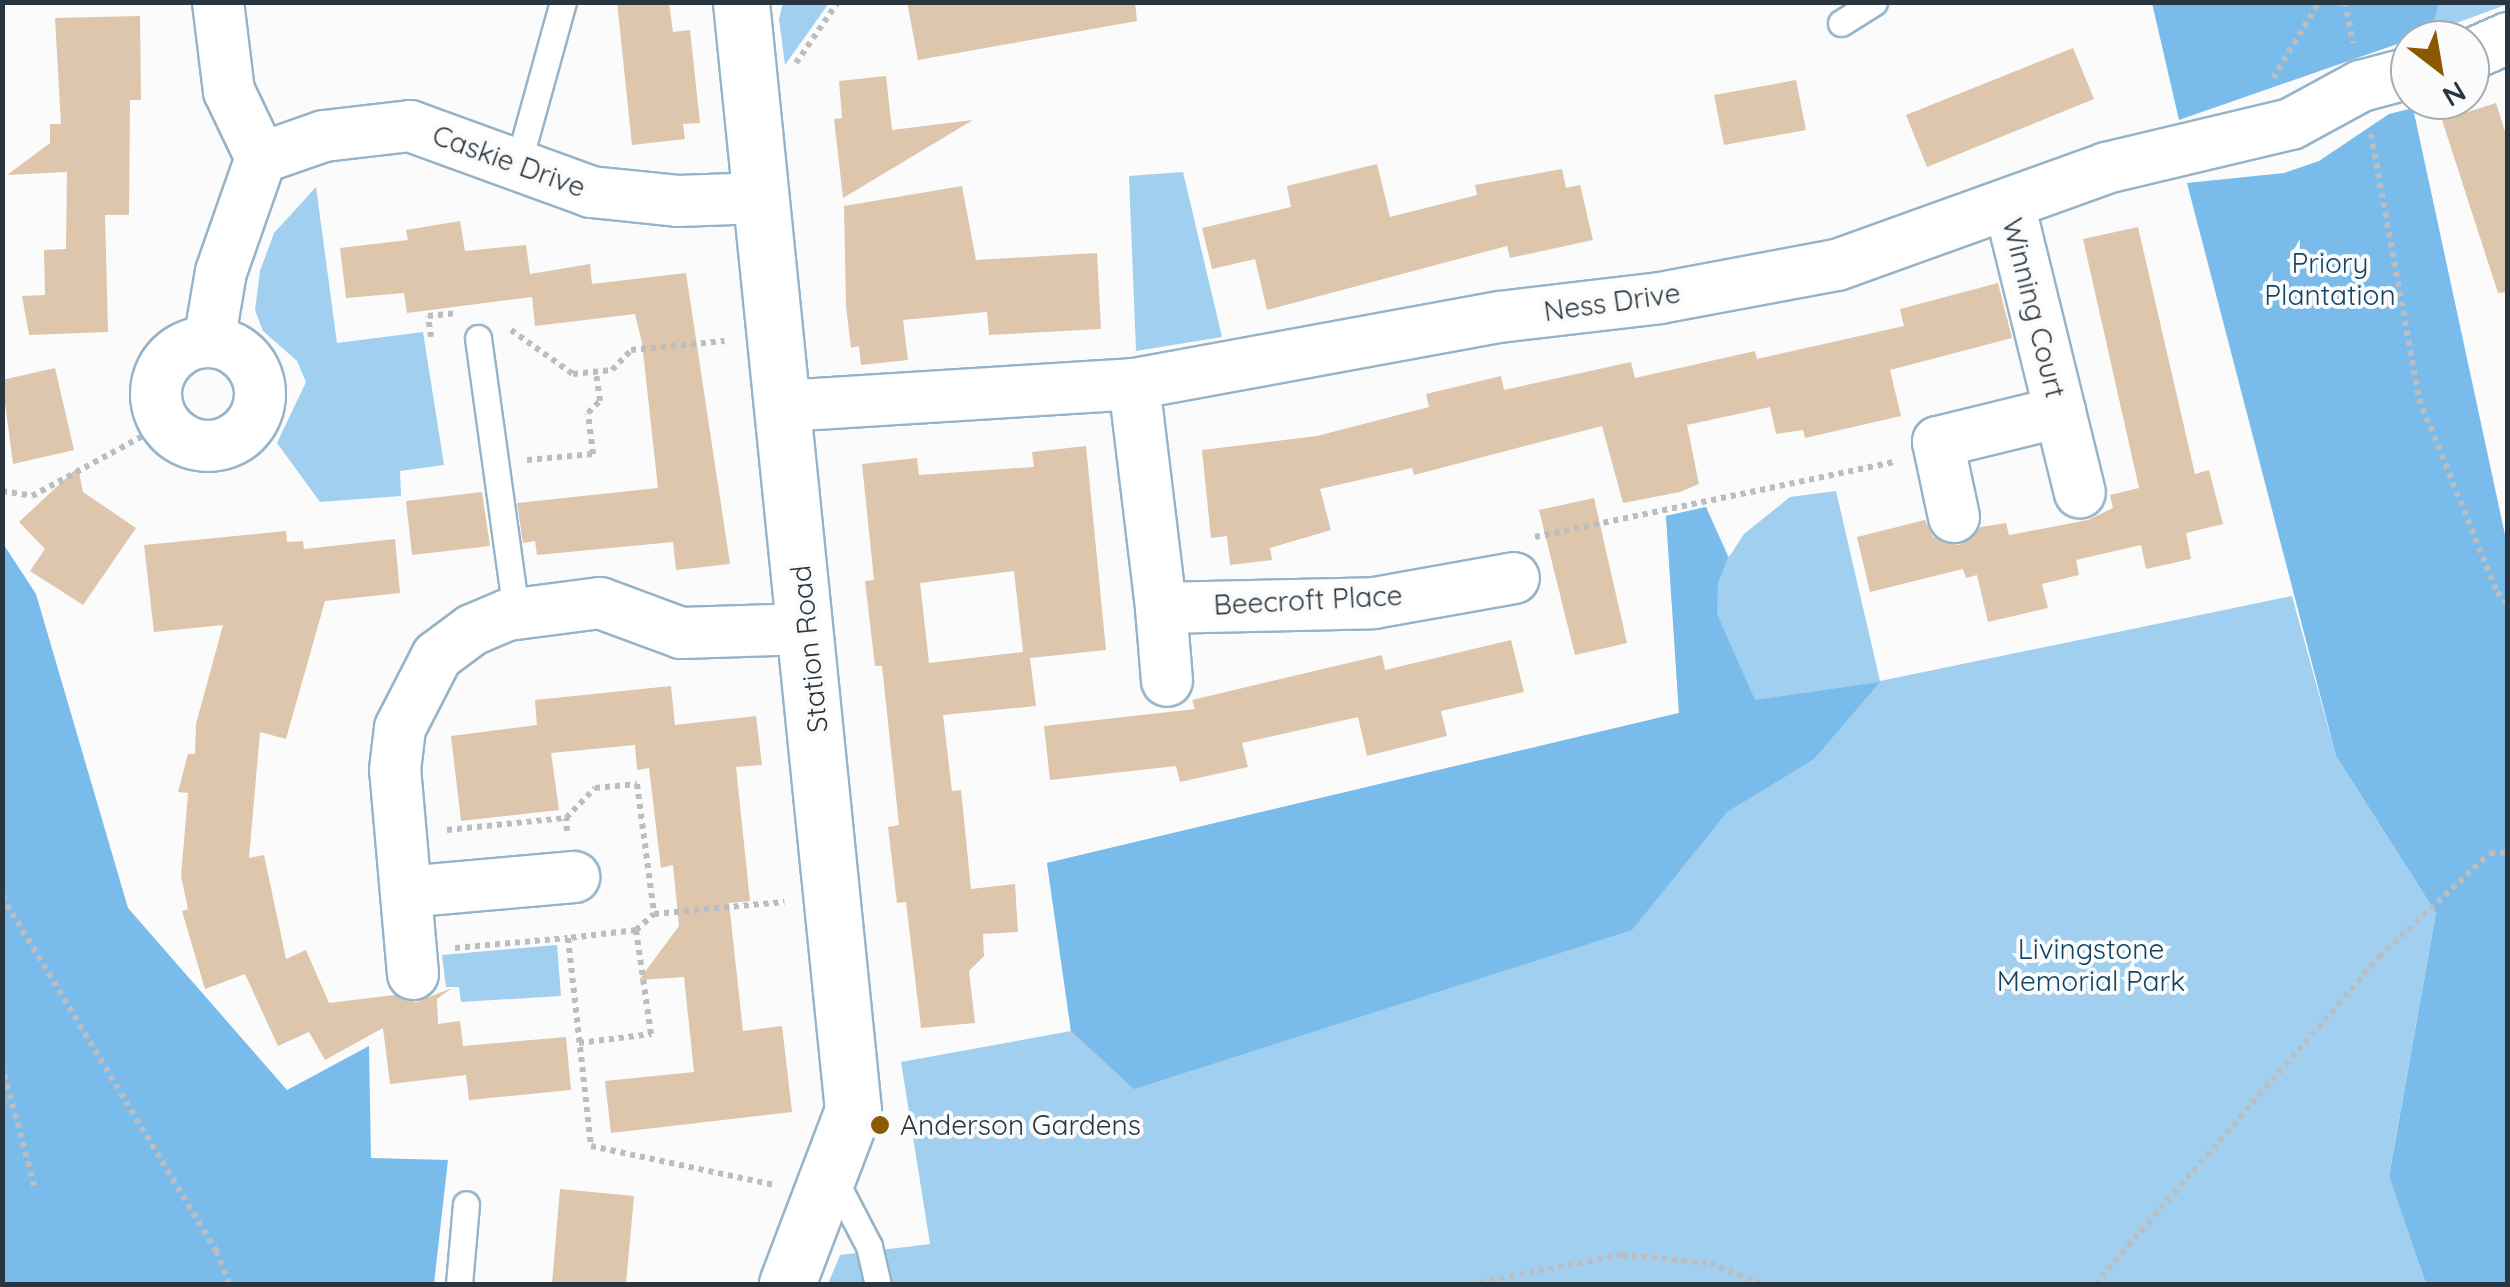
<!DOCTYPE html>
<html>
<head>
<meta charset="utf-8">
<style>
	body { margin:0 }
	#map { position:relative; width:2510px; height:1287px; overflow:hidden; background:#fbfbfb; font-family:Quicksand,sans-serif }
	div>[style] { position:absolute }
	[style*='--x'] { left:calc(var(--x)*1px); top:calc(var(--y)*1px); width:calc(var(--w)*1px); rotate:calc(var(--a)*1deg) }
	.green>* { inset:0; background:#a1cff0 }
	.forest>* { inset:0; background:#79bceb }
	.building>* { inset:0; background:#ddc6ab }
	.path>* { height:6px; margin-top:-3px; transform-origin:0; background:repeating-linear-gradient(90deg,#babec1 0 5px,transparent 0 10px) }
	.roads { filter:drop-shadow(2px 0 #96b4c9) drop-shadow(-2px 0 #96b4c9) drop-shadow(0 2px #96b4c9) drop-shadow(0 -2px #96b4c9) }
	.service>* { height:25px; margin:-12.5px; padding:0 12.5px; transform-origin:12.5px; border-radius:12.5px; background:#fff }
	.minor>* { height:50px; margin:-25px; padding:0 25px; transform-origin:25px; border-radius:25px; background:#fff }
	.minor>.ring { margin:-25px; padding:0; box-sizing:content-box; background:none; border:50px solid #fff; border-radius:50% }
	.tertiary>* { height:55px; margin:-27.5px; padding:0 27.5px; transform-origin:27.5px; border-radius:27.5px; background:#fff }
	.dots>* { width:28px; height:28px; translate:-50% -50%; box-sizing:border-box; border:5px solid #fbfbfb; border-radius:50% }
	span { translate:-50% -50%; white-space:nowrap; text-align:center; line-height:1.15; -webkit-text-stroke:8px #fbfbfb; paint-order:stroke }
	.street-label { font-size:28px; color:#2a363f }
	.park-label { font-size:28px; color:#104565 }
	.poi-label { font-size:28px; color:#2a363f }
	.left { translate:0 -50%; text-align:left }
	.frame { position:absolute; inset:0; border:5px solid #2a363f; pointer-events:none }
	.north { position:absolute; left:2390px; top:20px; width:100px; height:100px; box-sizing:border-box; background:#fbfbfb; border:2px solid #a7acb0; border-radius:50%; rotate:149deg; font-size:28px; font-weight:700; line-height:40px; text-align:center; color:#2a363f }
	.north::after { content:''; display:block; margin:auto; width:35px; height:45px; background:#8b5902; clip-path:polygon(50% 0,100% 100%,50% 72%,0 100%) }
</style>
</head>
<body>
<div id="map">
	<div class="green">
		<div style="clip-path:polygon(783px 3px,829px 3px,785px 65px,779px 19px)"></div>
		<div style="clip-path:polygon(2439px 3px,2507px 2px,2508px 4px,2432px 32px)"></div>
		<div style="clip-path:polygon(1183px 172px,1222px 337px,1136px 351px,1129px 176px)"></div>
		<div style="clip-path:polygon(316px 187px,337px 343px,423px 332px,444px 465px,400px 471px,401px 496px,320px 502px,277px 443px,306px 382px,297px 361px,263px 331px,255px 310px,260px 271px,274px 233px)"></div>
		<div style="clip-path:polygon(1836px 491px,1880px 681px,2292px 596px,2336px 756px,2436px 913px,2389px 1175px,2426px 1284px,828px 1284px,840px 1255px,930px 1244px,901px 1062px,1071px 1031px,1047px 863px,1679px 713px,1666px 516px,1706px 507px,1729px 557px,1744px 534px,1790px 497px)"></div>
		<div style="clip-path:polygon(557px 945px,561px 996px,461px 1002px,459px 987px,446px 987px,442px 955px)"></div>
	</div>
	<div class="forest">
		<div style="clip-path:polygon(2152px 3px,2152px 2px,2439px 3px,2432px 32px,2179px 120px)"></div>
		<div style="clip-path:polygon(2413px 108px,2507px 544px,2507px 1284px,2426px 1284px,2389px 1176px,2436px 913px,2336px 756px,2187px 183px,2284px 173px,2319px 161px,2389px 114px)"></div>
		<div style="clip-path:polygon(1706px 507px,1728px 558px,1718px 583px,1717px 614px,1755px 700px,1880px 682px,1814px 759px,1727px 812px,1632px 930px,1134px 1089px,1071px 1031px,1047px 863px,1679px 713px,1666px 516px)"></div>
		<div style="clip-path:polygon(2px 542px,36px 594px,128px 908px,287px 1090px,369px 1046px,371px 1158px,448px 1160px,434px 1284px,3px 1284px)"></div>
	</div>
	<div class="building">
		<div style="clip-path:polygon(617px 2px,669px 2px,673px 32px,690px 30px,700px 123px,683px 124px,685px 139px,632px 145px)"></div>
		<div style="clip-path:polygon(907px 2px,1135px 2px,1137px 21px,918px 60px)"></div>
		<div style="clip-path:polygon(140px 16px,141px 100px,130px 100px,129px 215px,105px 215px,108px 332px,29px 335px,22px 296px,45px 295px,44px 250px,66px 249px,67px 172px,7px 175px,50px 143px,50px 124px,61px 124px,55px 18px)"></div>
		<div style="clip-path:polygon(2073px 48px,2094px 99px,1927px 167px,1906px 115px)"></div>
		<div style="clip-path:polygon(886px 76px,892px 130px,973px 120px,843px 198px,834px 119px,842px 118px,839px 81px)"></div>
		<div style="clip-path:polygon(1796px 80px,1806px 130px,1724px 145px,1714px 95px)"></div>
		<div style="clip-path:polygon(2496px 103px,2508px 141px,2508px 292px,2498px 293px,2442px 120px)"></div>
		<div style="clip-path:polygon(1377px 164px,1390px 217px,1477px 195px,1475px 185px,1562px 169px,1566px 188px,1580px 185px,1593px 240px,1510px 258px,1507px 246px,1267px 310px,1255px 259px,1212px 269px,1202px 228px,1291px 207px,1287px 186px)"></div>
		<div style="clip-path:polygon(962px 186px,976px 260px,1097px 253px,1101px 329px,989px 335px,987px 312px,903px 320px,908px 360px,861px 365px,859px 346px,851px 348px,846px 306px,844px 206px)"></div>
		<div style="clip-path:polygon(460px 221px,465px 251px,526px 245px,530px 274px,590px 264px,592px 284px,686px 273px,730px 564px,676px 570px,673px 542px,537px 555px,535px 541px,523px 543px,517px 503px,658px 488px,642px 343px,635px 314px,535px 326px,532px 297px,407px 313px,404px 293px,346px 298px,340px 248px,408px 240px,406px 230px)"></div>
		<div style="clip-path:polygon(2138px 227px,2195px 474px,2209px 470px,2223px 524px,2186px 533px,2191px 559px,2146px 569px,2141px 545px,2076px 560px,2079px 575px,2042px 584px,2048px 608px,1988px 622px,1977px 575px,1966px 578px,1963px 569px,1870px 592px,1857px 537px,1925px 520px,1933px 537px,1959px 545px,1981px 527px,2006px 523px,2009px 535px,2088px 520px,2113px 508px,2110px 495px,2139px 488px,2083px 239px)"></div>
		<div style="clip-path:polygon(1998px 283px,2012px 338px,1890px 370px,1901px 416px,1805px 438px,1803px 430px,1776px 434px,1770px 407px,1687px 425px,1699px 484px,1680px 492px,1623px 503px,1602px 426px,1414px 475px,1412px 468px,1320px 489px,1331px 530px,1270px 548px,1272px 560px,1230px 565px,1227px 536px,1211px 538px,1202px 450px,1317px 436px,1429px 407px,1426px 394px,1501px 376px,1504px 390px,1631px 362px,1635px 378px,1755px 351px,1757px 359px,1904px 326px,1900px 309px)"></div>
		<div style="clip-path:polygon(55px 368px,74px 450px,13px 464px,2px 380px)"></div>
		<div style="clip-path:polygon(evenodd,1086px 446px,1106px 650px,1030px 658px,1036px 706px,943px 715px,952px 791px,961px 790px,971px 889px,1015px 884px,1018px 932px,983px 934px,984px 956px,969px 971px,975px 1023px,921px 1028px,906px 902px,897px 903px,888px 827px,899px 825px,882px 666px,875px 666px,865px 581px,874px 580px,862px 464px,917px 458px,919px 475px,1034px 467px,1032px 452px,1086px 446px,1014px 571px,1023px 652px,929px 663px,920px 583px,1014px 571px)"></div>
		<div style="clip-path:polygon(78px 467px,83px 492px,136px 528px,83px 605px,30px 571px,45px 549px,19px 522px)"></div>
		<div style="clip-path:polygon(482px 492px,490px 546px,412px 555px,406px 501px)"></div>
		<div style="clip-path:polygon(1594px 498px,1627px 643px,1575px 655px,1539px 510px)"></div>
		<div style="clip-path:polygon(286px 531px,287px 542px,303px 541px,304px 549px,395px 539px,400px 593px,325px 601px,286px 739px,260px 732px,249px 858px,264px 855px,286px 959px,306px 950px,329px 1003px,394px 995px,416px 1002px,452px 988px,437px 999px,438px 1024px,460px 1021px,463px 1046px,566px 1037px,571px 1090px,469px 1100px,466px 1075px,390px 1084px,383px 1028px,325px 1060px,309px 1032px,278px 1046px,245px 974px,205px 989px,182px 911px,188px 909px,181px 876px,188px 793px,178px 792px,188px 754px,195px 754px,196px 724px,223px 625px,154px 632px,144px 545px)"></div>
		<div style="clip-path:polygon(1511px 640px,1524px 692px,1441px 711px,1447px 736px,1367px 756px,1358px 717px,1242px 743px,1248px 767px,1180px 782px,1176px 766px,1050px 780px,1044px 726px,1195px 709px,1192px 700px,1382px 655px,1385px 670px)"></div>
		<div style="clip-path:polygon(671px 686px,675px 725px,756px 716px,762px 765px,736px 767px,750px 901px,729px 903px,743px 1031px,782px 1026px,792px 1112px,611px 1133px,605px 1081px,694px 1072px,684px 977px,639px 980px,679px 926px,673px 865px,661px 868px,649px 768px,637px 770px,635px 745px,551px 753px,559px 810px,461px 821px,451px 736px,537px 725px,535px 700px)"></div>
		<div style="clip-path:polygon(560px 1189px,634px 1196px,626px 1284px,552px 1284px)"></div>
	</div>
	<div class="path">
		<div style="--x:2345;--y:2;--w:42;--a:79"></div>
		<div style="--x:796;--y:63;--w:74;--a:-55.5"></div>
		<div style="--x:2273;--y:78;--w:89;--a:-58.8"></div>
		<div style="--x:2371;--y:134;--w:269;--a:79.7"></div>
		<div style="--x:2419;--y:399;--w:208;--a:68"></div>
		<div style="--x:2497;--y:592;--w:16;--a:47"></div>
		<div style="--x:511;--y:330;--w:76;--a:35.4"></div>
		<div style="--x:573;--y:374;--w:39;--a:-6"></div>
		<div style="--x:612;--y:370;--w:28;--a:-46"></div>
		<div style="--x:631;--y:350;--w:94;--a:-5.5"></div>
		<div style="--x:431;--y:337;--w:21;--a:-98"></div>
		<div style="--x:428;--y:316;--w:27;--a:-6"></div>
		<div style="--x:527;--y:460;--w:66;--a:-5.2"></div>
		<div style="--x:593;--y:454;--w:41;--a:-97"></div>
		<div style="--x:588;--y:413;--w:17;--a:-45"></div>
		<div style="--x:600;--y:401;--w:30;--a:-98"></div>
		<div style="--x:2;--y:491;--w:30;--a:9"></div>
		<div style="--x:32;--y:496;--w:151;--a:-28.4"></div>
		<div style="--x:1535;--y:537;--w:368;--a:-11.8"></div>
		<div style="--x:2;--y:675;--w:121;--a:90"></div>
		<div style="--x:447;--y:830;--w:120;--a:-5.8"></div>
		<div style="--x:567;--y:831;--w:13;--a:-94"></div>
		<div style="--x:566;--y:818;--w:42;--a:-46"></div>
		<div style="--x:595;--y:788;--w:42;--a:-5.4"></div>
		<div style="--x:637;--y:784;--w:131;--a:82.5"></div>
		<div style="--x:2;--y:896;--w:415;--a:58.9"></div>
		<div style="--x:216;--y:1251;--w:35;--a:68"></div>
		<div style="--x:636;--y:930;--w:68;--a:173.3"></div>
		<div style="--x:568;--y:938;--w:209;--a:83.7"></div>
		<div style="--x:591;--y:1146;--w:187;--a:12"></div>
		<div style="--x:455;--y:948;--w:113;--a:-5.1"></div>
		<div style="--x:579;--y:1043;--w:73;--a:-7.1"></div>
		<div style="--x:651;--y:1034;--w:105;--a:-98.2"></div>
		<div style="--x:636;--y:930;--w:24;--a:-42"></div>
		<div style="--x:654;--y:914;--w:131;--a:-5.3"></div>
		<div style="--x:2;--y:1065;--w:127;--a:75"></div>
		<div style="--x:1470;--y:1284;--w:155;--a:-10.8"></div>
		<div style="--x:1622;--y:1255;--w:88;--a:5.2"></div>
		<div style="--x:1710;--y:1263;--w:56;--a:22"></div>
		<div style="--x:2095;--y:1284;--w:433;--a:-49"></div>
		<div style="--x:2379;--y:957;--w:152;--a:-43.1"></div>
		<div style="--x:2490;--y:853;--w:18;--a:0"></div>
	</div>
	<div class="roads">
		<div class="service">
			<div style="--x:1841;--y:23;--w:39;--a:-32"></div>
			<div style="--x:518;--y:164;--w:168;--a:-74.5"></div>
			<div style="--x:478;--y:338;--w:278;--a:82.1"></div>
			<div style="--x:832;--y:1175;--w:80;--a:62.5"></div>
			<div style="--x:869;--y:1246;--w:39;--a:77"></div>
			<div style="--x:459;--y:1284;--w:80;--a:-85"></div>
		</div>
		<div class="minor">
			<div style="--x:218;--y:2;--w:90;--a:83"></div>
			<div style="--x:229;--y:91;--w:74;--a:64.5"></div>
			<div style="--x:2470;--y:55;--w:42;--a:-24.1"></div>
			<div style="--x:2009;--y:204;--w:297;--a:76.2"></div>
			<div class="ring" style="left:156px;top:342px;width:54px;height:54px"></div>
			<div style="--x:209;--y:342;--w:71;--a:-80.3"></div>
			<div style="--x:221;--y:272;--w:121;--a:-70.7"></div>
			<div style="--x:261;--y:158;--w:67;--a:-19.2"></div>
			<div style="--x:324;--y:136;--w:87;--a:-6.6"></div>
			<div style="--x:410;--y:126;--w:193;--a:20"></div>
			<div style="--x:591;--y:192;--w:87;--a:5.9"></div>
			<div style="--x:678;--y:201;--w:84;--a:-2"></div>
			<div style="--x:1134;--y:384;--w:226;--a:83.1"></div>
			<div style="--x:1161;--y:608;--w:213;--a:-1.3"></div>
			<div style="--x:1374;--y:603;--w:142;--a:-10.1"></div>
			<div style="--x:785;--y:406;--w:350;--a:-3.6"></div>
			<div style="--x:1134;--y:384;--w:371;--a:-10.4"></div>
			<div style="--x:1499;--y:317;--w:162;--a:-6.7"></div>
			<div style="--x:1660;--y:298;--w:180;--a:-10.6"></div>
			<div style="--x:1837;--y:265;--w:286;--a:-19.8"></div>
			<div style="--x:2106;--y:168;--w:190;--a:-13.4"></div>
			<div style="--x:2291;--y:124;--w:80;--a:-28.5"></div>
			<div style="--x:2361;--y:86;--w:51;--a:-14.9"></div>
			<div style="--x:1954;--y:517;--w:77;--a:-102"></div>
			<div style="--x:1938;--y:442;--w:126;--a:-13.8"></div>
			<div style="--x:1161;--y:608;--w:73;--a:85.3"></div>
			<div style="--x:406;--y:892;--w:169;--a:-5.1"></div>
			<div style="--x:413;--y:974;--w:205;--a:-95"></div>
			<div style="--x:395;--y:770;--w:42;--a:-83.2"></div>
			<div style="--x:400;--y:728;--w:81;--a:-62.8"></div>
			<div style="--x:437;--y:656;--w:44;--a:-36.6"></div>
			<div style="--x:472;--y:630;--w:39;--a:-23"></div>
			<div style="--x:508;--y:615;--w:93;--a:-7.4"></div>
			<div style="--x:600;--y:603;--w:86;--a:20.3"></div>
			<div style="--x:681;--y:633;--w:126;--a:-1.8"></div>
		</div>
		<div class="tertiary">
			<div style="--x:741;--y:2;--w:1114;--a:84.23"></div>
			<div style="--x:853;--y:1110;--w:186;--a:110.8"></div>
		</div>
	</div>
	<div class="dots">
		<div style="left:880px;top:1125px;background:#8b5902"></div>
	</div>
	<div class="street-label">
		<span style="left:509px;top:161px;rotate:20deg">Caskie Drive</span>
		<span style="left:1612px;top:302px;rotate:-8deg">Ness Drive</span>
		<span style="left:2034px;top:308px;rotate:76deg">Winning Court</span>
		<span style="left:1308px;top:600px;rotate:-3deg">Beecroft Place</span>
		<span style="left:809px;top:649px;rotate:-96deg">Station Road</span>
	</div>
	<div class="park-label">
		<span style="left:2330px;top:279px">Priory<br>Plantation</span>
		<span style="left:2091px;top:965px">Livingstone<br>Memorial Park</span>
	</div>
	<div class="poi-label">
		<span class="left" style="left:900px;top:1125px">Anderson Gardens</span>
	</div>
	<div class="frame"></div>
	<div class="north">N</div>
</div>
</body>
</html>
